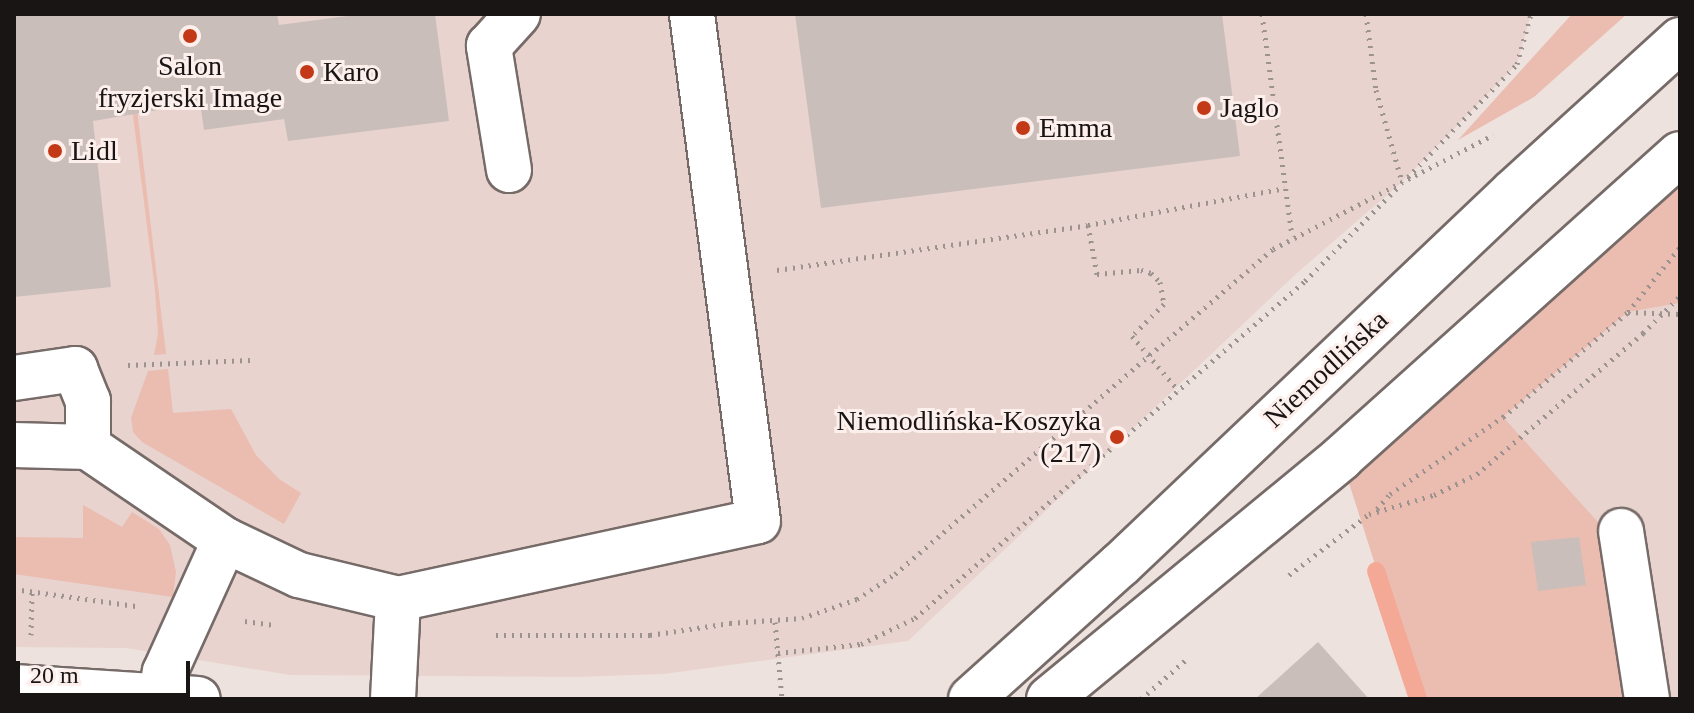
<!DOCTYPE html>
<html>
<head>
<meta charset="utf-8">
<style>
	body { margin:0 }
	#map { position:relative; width:1694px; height:713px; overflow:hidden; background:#eee2de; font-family:"Times New Roman",serif }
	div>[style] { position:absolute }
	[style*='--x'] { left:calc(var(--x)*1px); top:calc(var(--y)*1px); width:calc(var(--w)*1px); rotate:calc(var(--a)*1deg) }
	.built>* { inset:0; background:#e8d3ce }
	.green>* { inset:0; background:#ebbcb0 }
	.stream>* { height:18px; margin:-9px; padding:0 9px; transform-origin:9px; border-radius:9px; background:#f4a996 }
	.building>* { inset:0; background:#cabebb }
	.path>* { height:5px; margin-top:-2.5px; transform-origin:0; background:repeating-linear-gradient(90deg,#9c9390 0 2px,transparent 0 8px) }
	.roads { filter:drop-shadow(2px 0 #766b68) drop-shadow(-2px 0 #766b68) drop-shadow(0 2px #766b68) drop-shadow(0 -2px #766b68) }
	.minor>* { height:44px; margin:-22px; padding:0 22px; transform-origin:22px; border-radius:22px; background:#fff }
	.major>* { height:44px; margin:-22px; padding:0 22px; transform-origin:22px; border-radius:22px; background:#fff }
	.dots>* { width:22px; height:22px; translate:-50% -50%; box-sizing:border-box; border:4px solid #fcefec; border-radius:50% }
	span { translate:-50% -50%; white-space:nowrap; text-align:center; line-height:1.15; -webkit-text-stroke:6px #fcefec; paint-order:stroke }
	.poi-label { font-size:28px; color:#191514 }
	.left { translate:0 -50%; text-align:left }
	.right { translate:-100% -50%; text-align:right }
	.street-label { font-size:28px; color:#191514 }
	.frame { position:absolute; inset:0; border:16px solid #191514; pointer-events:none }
	.scale { position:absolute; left:16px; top:661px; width:174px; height:36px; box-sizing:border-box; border:4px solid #191514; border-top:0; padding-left:10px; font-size:24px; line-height:28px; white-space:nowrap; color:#191514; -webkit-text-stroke:6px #fcefec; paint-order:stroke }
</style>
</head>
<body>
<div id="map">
	<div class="built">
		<div style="clip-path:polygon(14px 14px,1531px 14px,1517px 64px,1402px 182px,1296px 274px,908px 641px,663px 674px,575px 677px,290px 675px,126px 648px,14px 647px)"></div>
		<div style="clip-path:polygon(1680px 303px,1680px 699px,1647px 699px,1503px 417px,1628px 312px)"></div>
	</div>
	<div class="green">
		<div style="clip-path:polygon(1572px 14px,1627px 14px,1534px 97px,1458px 140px)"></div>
		<div style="clip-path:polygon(132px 67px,166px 354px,154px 355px,158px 334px,155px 289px,127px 68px)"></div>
		<div style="clip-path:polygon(1680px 154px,1680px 303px,1628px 312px,1503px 417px,1624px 551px,1647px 699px,1418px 699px,1341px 458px)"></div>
		<div style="clip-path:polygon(168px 369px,173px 413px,231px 409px,256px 455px,279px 479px,301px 493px,284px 524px,142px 442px,133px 432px,131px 418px,148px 371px)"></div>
		<div style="clip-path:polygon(83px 505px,122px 527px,132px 512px,159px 529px,170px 545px,176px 572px,173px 597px,14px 574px,14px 537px,83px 538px)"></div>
	</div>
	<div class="stream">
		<div style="--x:1376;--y:571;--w:135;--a:71.8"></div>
	</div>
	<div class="building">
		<div style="clip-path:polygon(14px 14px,277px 14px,279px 25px,363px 14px,435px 14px,449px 121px,288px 141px,284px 119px,204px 130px,200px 103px,93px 121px,111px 287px,14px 297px)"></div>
		<div style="clip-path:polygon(795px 14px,1222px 14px,1240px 156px,821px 208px)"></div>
		<div style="clip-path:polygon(1579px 537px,1586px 585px,1538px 591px,1531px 542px)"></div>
		<div style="clip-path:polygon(1318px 642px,1369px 699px,1255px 699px)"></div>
	</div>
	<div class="path">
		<div style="--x:1262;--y:14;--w:224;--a:82.3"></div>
		<div style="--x:1366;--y:14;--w:77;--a:82.5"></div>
		<div style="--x:1376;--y:90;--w:96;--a:74.2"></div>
		<div style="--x:1408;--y:177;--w:157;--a:-46"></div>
		<div style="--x:1517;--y:64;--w:52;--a:-74.4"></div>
		<div style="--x:1088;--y:225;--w:50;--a:79.6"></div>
		<div style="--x:1097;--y:274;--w:44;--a:-5.2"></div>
		<div style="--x:1141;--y:270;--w:10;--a:17"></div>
		<div style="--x:1151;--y:273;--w:13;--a:45"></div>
		<div style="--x:1160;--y:282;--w:22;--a:80"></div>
		<div style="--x:1164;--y:304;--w:45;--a:135"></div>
		<div style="--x:1132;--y:336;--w:72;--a:49.5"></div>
		<div style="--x:777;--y:270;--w:314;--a:-8.2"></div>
		<div style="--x:1088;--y:225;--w:200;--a:-10.6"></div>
		<div style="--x:1628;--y:312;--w:83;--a:-51.3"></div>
		<div style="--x:128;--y:365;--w:122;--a:-2.3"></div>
		<div style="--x:1377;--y:509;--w:20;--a:-49"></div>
		<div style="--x:1390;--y:494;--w:137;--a:-34.3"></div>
		<div style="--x:1503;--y:417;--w:163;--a:-40"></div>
		<div style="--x:1628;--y:312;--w:52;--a:2.2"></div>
		<div style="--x:1289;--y:575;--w:101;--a:-37.3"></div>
		<div style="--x:1369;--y:514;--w:68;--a:-16.3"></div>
		<div style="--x:1434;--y:495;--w:48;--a:-26"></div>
		<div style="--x:1477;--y:474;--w:218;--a:-40.3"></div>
		<div style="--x:1643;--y:333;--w:52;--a:-45"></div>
		<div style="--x:14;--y:589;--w:123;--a:7.9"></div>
		<div style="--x:245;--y:621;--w:29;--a:8"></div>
		<div style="--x:775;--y:622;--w:77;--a:84.8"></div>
		<div style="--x:31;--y:635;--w:43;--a:-88.7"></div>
		<div style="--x:496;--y:635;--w:154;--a:0"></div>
		<div style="--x:650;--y:635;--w:81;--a:-8.5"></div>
		<div style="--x:730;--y:623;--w:72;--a:-4"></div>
		<div style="--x:802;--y:618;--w:58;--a:-19.1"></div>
		<div style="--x:857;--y:599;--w:45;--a:-33.3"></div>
		<div style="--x:895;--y:574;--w:499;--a:-40.7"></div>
		<div style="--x:1273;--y:249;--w:248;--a:-27.4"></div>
		<div style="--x:778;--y:653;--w:83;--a:-6.2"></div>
		<div style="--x:861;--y:644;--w:60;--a:-25.7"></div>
		<div style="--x:915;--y:618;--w:515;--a:-40.83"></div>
		<div style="--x:1305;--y:281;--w:132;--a:-45.3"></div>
		<div style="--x:1141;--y:699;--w:62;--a:-41.1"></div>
	</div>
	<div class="roads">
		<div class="minor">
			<div style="--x:509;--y:170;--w:126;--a:-99.2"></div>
			<div style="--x:489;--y:46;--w:43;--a:-47.8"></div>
			<div style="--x:14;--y:378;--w:62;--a:-8.4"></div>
			<div style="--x:75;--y:369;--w:35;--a:68"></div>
			<div style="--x:88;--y:401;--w:46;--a:90"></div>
			<div style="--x:14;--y:445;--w:74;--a:1.5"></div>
			<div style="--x:88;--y:447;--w:166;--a:34.2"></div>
			<div style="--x:225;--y:540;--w:82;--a:25.3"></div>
			<div style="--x:299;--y:575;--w:102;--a:13.6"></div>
			<div style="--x:398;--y:599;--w:368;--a:-12.2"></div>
			<div style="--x:758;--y:521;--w:511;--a:-97.42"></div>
			<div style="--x:1621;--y:531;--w:170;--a:81.2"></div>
			<div style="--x:14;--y:687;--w:184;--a:3.7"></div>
			<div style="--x:161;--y:696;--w:24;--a:-81"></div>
			<div style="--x:165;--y:672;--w:145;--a:-65.6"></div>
			<div style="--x:393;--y:699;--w:100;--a:-87.1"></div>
		</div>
		<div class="major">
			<div style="--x:971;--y:699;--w:200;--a:-42"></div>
			<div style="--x:1120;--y:565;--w:542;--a:-43.5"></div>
			<div style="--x:1513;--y:192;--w:226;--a:-42.3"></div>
			<div style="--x:1049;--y:699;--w:379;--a:-39.5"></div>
			<div style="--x:1341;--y:458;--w:455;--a:-41.9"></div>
		</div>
	</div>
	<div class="dots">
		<div style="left:190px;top:36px;background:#c33917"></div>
		<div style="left:307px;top:72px;background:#c33917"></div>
		<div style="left:1204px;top:108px;background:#c33917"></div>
		<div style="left:1023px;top:128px;background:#c33917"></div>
		<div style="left:55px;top:151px;background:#c33917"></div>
		<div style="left:1117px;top:437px;background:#c33917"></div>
	</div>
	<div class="poi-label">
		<span style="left:190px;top:82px">Salon<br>fryzjerski Image</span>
		<span class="left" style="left:323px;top:72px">Karo</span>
		<span class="left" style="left:1220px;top:108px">Jaglo</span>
		<span class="left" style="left:1039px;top:128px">Emma</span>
		<span class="left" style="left:71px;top:151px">Lidl</span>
		<span class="right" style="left:1101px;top:437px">Niemodlińska-Koszyka<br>(217)</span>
	</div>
	<div class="street-label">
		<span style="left:1326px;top:369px;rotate:-43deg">Niemodlińska</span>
	</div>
	<div class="frame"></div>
	<div class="scale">20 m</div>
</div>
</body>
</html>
